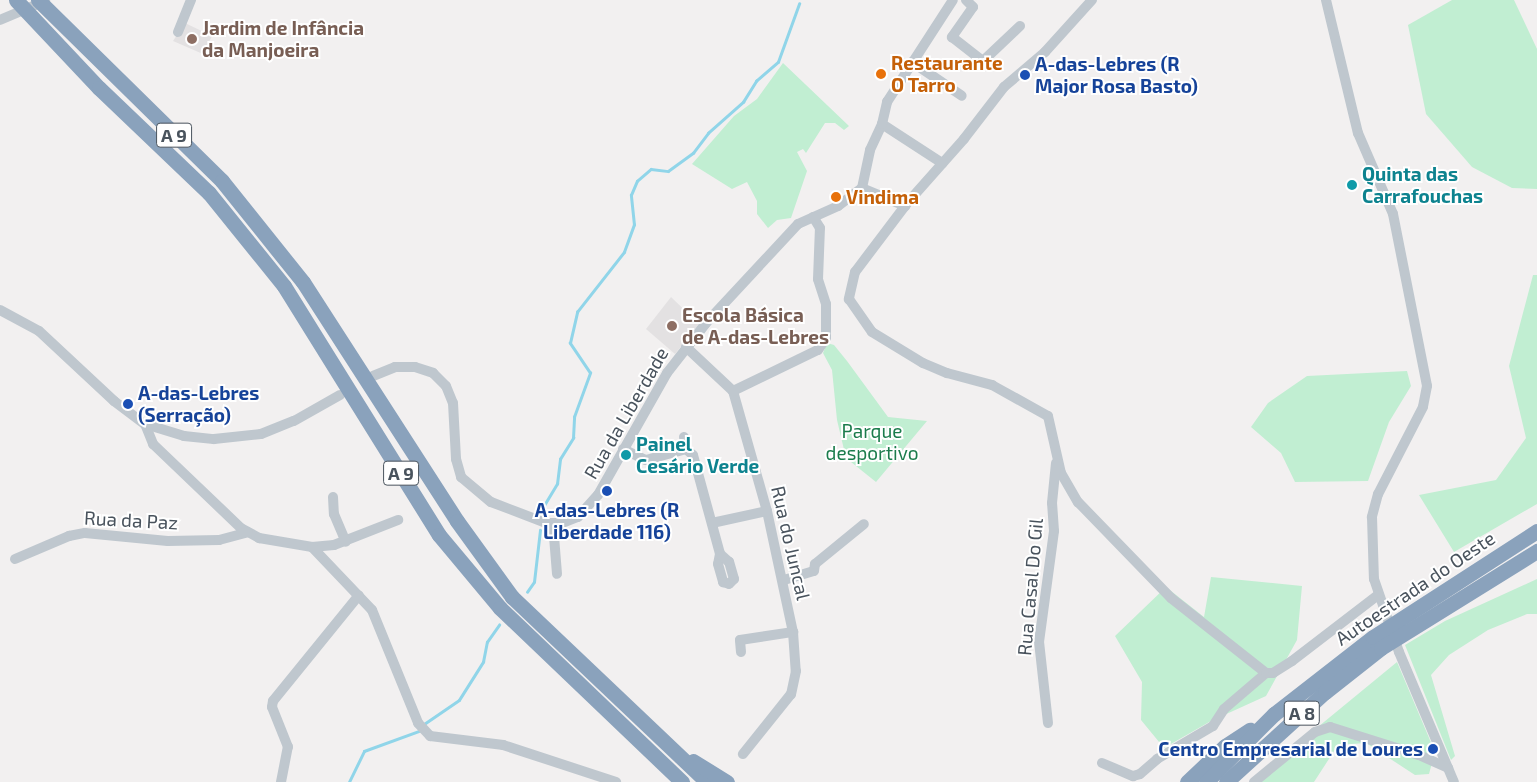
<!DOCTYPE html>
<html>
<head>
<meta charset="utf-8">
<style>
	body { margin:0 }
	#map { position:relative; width:1537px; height:782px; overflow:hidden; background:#f2f0f0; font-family:"Exo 2",sans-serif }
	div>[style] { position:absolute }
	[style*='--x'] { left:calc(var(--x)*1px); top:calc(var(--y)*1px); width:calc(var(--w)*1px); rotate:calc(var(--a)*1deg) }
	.education>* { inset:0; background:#e3e1e2 }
	.green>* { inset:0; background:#c1eed2 }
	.stream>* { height:2.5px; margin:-1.25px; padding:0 1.25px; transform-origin:1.25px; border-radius:1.25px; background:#90d5e9 }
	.minor>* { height:10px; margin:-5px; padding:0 5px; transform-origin:5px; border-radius:5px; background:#bfc7ce }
	.highway>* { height:15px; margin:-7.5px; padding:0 7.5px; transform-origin:7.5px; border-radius:7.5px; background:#8aa2bc }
	.dots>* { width:14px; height:14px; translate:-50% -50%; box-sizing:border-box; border:2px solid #fff; border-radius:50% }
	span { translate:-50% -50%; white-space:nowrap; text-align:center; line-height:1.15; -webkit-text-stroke:4px #fff; paint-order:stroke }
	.shield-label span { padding:1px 4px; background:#fff; border:1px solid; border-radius:4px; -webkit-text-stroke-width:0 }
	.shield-label { font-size:18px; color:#49535d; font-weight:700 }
	.education-label { font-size:19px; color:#785e54; font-weight:700 }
	.left { translate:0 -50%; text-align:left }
	.food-label { font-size:19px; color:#c56008; font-weight:700 }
	.transit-label { font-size:19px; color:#164399; font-weight:700 }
	.right { translate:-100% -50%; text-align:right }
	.culture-label { font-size:19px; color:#0d838f; font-weight:700 }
	.street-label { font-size:19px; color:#49535d }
	.park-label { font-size:19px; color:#1b7c4c }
</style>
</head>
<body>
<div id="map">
	<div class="education">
		<div style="clip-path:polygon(185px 23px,212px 36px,203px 54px,173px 41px)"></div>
		<div style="clip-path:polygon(671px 297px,699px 324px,675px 354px,646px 329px)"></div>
	</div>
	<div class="green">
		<div style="clip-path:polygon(1452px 0,1514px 0,1537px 49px,1537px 189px,1512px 188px,1472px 167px,1426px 114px,1408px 25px)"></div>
		<div style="clip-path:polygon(783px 63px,849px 126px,844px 130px,835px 123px,825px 123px,806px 153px,803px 149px,797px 152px,807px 171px,791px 218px,777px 220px,768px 228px,757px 214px,757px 201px,747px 182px,732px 189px,692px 164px,734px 116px,757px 99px)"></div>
		<div style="clip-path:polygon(1533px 275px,1537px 275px,1537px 504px,1454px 552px,1419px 495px,1496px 480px,1526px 438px,1509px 366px)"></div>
		<div style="clip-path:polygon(827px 343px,834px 345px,847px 361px,888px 417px,927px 421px,876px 482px,846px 458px,837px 420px,832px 370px,823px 353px)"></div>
		<div style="clip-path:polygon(1407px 371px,1411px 386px,1389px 422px,1368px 481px,1295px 482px,1281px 453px,1251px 427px,1268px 403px,1307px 376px)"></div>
		<div style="clip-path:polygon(1211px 577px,1302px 586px,1297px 640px,1266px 696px,1211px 721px,1164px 748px,1141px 720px,1142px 682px,1115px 636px,1166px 587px,1204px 617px)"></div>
		<div style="clip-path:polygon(1537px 579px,1537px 614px,1527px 614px,1488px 630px,1449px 655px,1431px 675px,1455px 756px,1451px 760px,1405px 645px,1445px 621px)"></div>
		<div style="clip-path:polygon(1397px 662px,1435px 752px,1429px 774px,1415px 775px,1366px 743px,1338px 745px,1314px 782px,1251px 782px)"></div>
	</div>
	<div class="stream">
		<div style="--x:540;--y:512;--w:33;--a:-59"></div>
		<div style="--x:557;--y:484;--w:25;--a:-83"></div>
		<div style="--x:560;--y:459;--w:25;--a:-58"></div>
		<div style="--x:573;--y:438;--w:21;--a:-87"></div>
		<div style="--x:574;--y:417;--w:47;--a:-70"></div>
		<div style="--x:590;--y:373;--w:36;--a:-124"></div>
		<div style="--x:570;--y:343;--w:32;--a:-77"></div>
		<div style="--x:577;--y:312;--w:76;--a:-51.9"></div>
		<div style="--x:624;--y:252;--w:29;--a:-70"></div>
		<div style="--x:634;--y:225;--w:30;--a:-96"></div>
		<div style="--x:631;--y:195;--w:15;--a:-67"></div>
		<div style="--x:637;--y:181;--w:18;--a:-41"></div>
		<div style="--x:651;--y:169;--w:17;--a:7"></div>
		<div style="--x:668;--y:171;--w:31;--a:-36"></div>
		<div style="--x:693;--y:153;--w:25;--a:-53"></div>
		<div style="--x:708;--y:133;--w:47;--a:-41.5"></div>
		<div style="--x:743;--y:102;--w:25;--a:-58"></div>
		<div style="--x:756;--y:81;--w:29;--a:-41"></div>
		<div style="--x:778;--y:62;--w:62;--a:-70.1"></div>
		<div style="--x:527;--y:592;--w:12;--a:-55"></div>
		<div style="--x:534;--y:582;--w:52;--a:-83.4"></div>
		<div style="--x:424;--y:724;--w:42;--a:-34.4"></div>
		<div style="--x:459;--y:700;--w:45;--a:-57.7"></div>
		<div style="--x:483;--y:662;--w:20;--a:-79"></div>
		<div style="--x:487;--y:642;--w:21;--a:-55"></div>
		<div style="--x:349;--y:782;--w:34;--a:-64"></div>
		<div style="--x:364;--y:751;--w:59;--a:-20"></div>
	</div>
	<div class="minor">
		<div style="--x:966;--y:0;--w:10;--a:45"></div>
		<div style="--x:973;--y:7;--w:37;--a:125"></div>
		<div style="--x:952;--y:37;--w:39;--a:38"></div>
		<div style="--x:983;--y:61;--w:51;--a:-43.4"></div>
		<div style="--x:1092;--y:0;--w:70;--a:132.1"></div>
		<div style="--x:1045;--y:52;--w:54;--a:139.5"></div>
		<div style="--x:1004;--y:87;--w:66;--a:127.6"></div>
		<div style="--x:964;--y:139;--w:84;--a:131.6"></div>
		<div style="--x:908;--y:202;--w:88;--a:127.1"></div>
		<div style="--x:855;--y:272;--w:28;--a:103"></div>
		<div style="--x:849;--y:299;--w:40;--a:55.1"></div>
		<div style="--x:872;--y:332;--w:60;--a:31.3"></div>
		<div style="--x:923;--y:363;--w:26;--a:23"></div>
		<div style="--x:947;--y:373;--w:47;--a:14.9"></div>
		<div style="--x:992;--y:385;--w:64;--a:29"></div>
		<div style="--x:1048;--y:416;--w:58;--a:77.2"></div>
		<div style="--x:1061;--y:473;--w:34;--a:60"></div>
		<div style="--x:1078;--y:502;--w:134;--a:45.9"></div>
		<div style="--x:1171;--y:598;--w:121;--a:38.3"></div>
		<div style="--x:1326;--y:0;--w:137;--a:76.5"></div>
		<div style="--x:1358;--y:133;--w:88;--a:66.6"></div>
		<div style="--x:1393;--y:214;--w:175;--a:78.8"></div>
		<div style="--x:1427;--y:386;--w:21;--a:101"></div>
		<div style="--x:1423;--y:407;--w:98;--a:117.3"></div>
		<div style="--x:1378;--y:494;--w:24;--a:105"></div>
		<div style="--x:1372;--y:517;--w:62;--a:88.2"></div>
		<div style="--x:1374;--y:579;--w:77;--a:71.1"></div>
		<div style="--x:1399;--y:652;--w:141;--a:67.1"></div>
		<div style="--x:0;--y:20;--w:49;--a:-22.9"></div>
		<div style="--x:178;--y:32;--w:35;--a:-68"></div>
		<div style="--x:912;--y:62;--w:60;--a:34.2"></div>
		<div style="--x:882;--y:124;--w:72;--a:33"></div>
		<div style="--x:862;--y:188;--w:39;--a:-78"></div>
		<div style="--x:870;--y:150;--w:29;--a:-65"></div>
		<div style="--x:882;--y:124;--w:23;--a:-77"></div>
		<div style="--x:887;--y:102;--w:121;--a:-57.1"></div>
		<div style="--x:862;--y:188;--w:47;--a:22.7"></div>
		<div style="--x:0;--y:310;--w:44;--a:28.3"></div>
		<div style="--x:39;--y:331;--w:103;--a:43"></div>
		<div style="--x:114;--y:401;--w:39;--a:37"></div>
		<div style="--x:145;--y:424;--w:41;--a:17.1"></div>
		<div style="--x:184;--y:436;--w:30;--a:6"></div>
		<div style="--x:214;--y:439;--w:47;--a:-6.1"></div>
		<div style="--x:261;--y:434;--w:35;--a:-22"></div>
		<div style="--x:294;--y:421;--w:53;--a:-29.5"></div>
		<div style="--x:686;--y:347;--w:64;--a:43.1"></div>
		<div style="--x:733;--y:391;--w:125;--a:74.2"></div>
		<div style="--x:767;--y:511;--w:124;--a:77.9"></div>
		<div style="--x:793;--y:632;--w:39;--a:86"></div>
		<div style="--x:796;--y:671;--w:24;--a:102"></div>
		<div style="--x:791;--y:694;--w:77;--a:128.7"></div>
		<div style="--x:373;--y:376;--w:24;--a:-22"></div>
		<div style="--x:395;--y:367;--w:20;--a:0"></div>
		<div style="--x:415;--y:367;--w:19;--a:18"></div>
		<div style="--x:433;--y:373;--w:18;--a:45"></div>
		<div style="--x:446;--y:386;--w:18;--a:68"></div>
		<div style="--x:453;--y:403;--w:56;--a:86.9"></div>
		<div style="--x:456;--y:459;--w:19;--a:74"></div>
		<div style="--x:461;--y:477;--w:39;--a:40"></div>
		<div style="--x:491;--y:502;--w:59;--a:20.9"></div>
		<div style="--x:546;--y:523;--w:16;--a:0"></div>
		<div style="--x:562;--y:523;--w:17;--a:-21"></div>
		<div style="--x:578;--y:517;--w:30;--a:-48"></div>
		<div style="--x:598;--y:495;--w:140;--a:-60.5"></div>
		<div style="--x:667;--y:373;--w:63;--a:-52"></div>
		<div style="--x:706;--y:323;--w:135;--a:-47.1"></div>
		<div style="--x:798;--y:224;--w:44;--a:-24.2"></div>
		<div style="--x:838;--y:206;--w:30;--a:-37"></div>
		<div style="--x:733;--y:391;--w:94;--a:-25.8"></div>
		<div style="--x:818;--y:350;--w:14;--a:-56"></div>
		<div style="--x:826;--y:338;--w:34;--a:-90"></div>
		<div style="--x:826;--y:304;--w:26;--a:-108"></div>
		<div style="--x:818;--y:279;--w:51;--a:-87.8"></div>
		<div style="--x:820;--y:228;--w:13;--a:-122"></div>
		<div style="--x:145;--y:424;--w:22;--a:68"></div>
		<div style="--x:153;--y:444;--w:122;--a:43.7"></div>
		<div style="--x:241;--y:528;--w:21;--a:29"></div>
		<div style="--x:259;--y:538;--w:54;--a:9.6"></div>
		<div style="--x:312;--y:547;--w:22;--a:-5"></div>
		<div style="--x:334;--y:545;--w:69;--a:-21.3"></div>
		<div style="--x:684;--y:437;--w:12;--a:81"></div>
		<div style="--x:686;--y:449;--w:9;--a:41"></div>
		<div style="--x:693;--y:455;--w:103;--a:74.7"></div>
		<div style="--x:720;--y:554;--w:10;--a:101"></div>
		<div style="--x:718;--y:564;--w:19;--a:74"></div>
		<div style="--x:723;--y:582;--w:6;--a:18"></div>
		<div style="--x:729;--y:584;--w:7;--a:-45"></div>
		<div style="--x:734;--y:579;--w:18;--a:-106"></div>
		<div style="--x:729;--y:562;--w:12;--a:-138"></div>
		<div style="--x:623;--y:449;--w:25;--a:26"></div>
		<div style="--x:646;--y:460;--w:41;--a:-15.4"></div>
		<div style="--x:333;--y:497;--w:17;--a:87"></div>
		<div style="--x:334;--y:514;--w:30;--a:67"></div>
		<div style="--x:712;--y:523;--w:56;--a:-12.3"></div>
		<div style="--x:553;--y:524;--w:50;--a:85.4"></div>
		<div style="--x:312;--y:547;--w:87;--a:46.4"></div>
		<div style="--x:372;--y:610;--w:122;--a:67.8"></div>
		<div style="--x:418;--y:723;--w:18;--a:47"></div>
		<div style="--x:430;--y:736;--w:74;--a:7"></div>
		<div style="--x:503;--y:745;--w:119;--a:18.1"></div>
		<div style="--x:15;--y:559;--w:59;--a:-23.1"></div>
		<div style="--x:69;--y:536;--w:16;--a:-11"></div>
		<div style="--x:85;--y:533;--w:83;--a:5.5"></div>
		<div style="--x:168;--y:541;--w:51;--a:-1.1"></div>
		<div style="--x:219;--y:540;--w:30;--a:-15"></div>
		<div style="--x:784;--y:580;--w:31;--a:-17"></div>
		<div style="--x:814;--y:571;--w:7;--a:-82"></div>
		<div style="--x:815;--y:564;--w:63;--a:-39.2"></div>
		<div style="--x:741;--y:652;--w:12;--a:-95"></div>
		<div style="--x:740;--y:640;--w:54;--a:-8.6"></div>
		<div style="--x:1048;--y:723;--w:81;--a:-96.3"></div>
		<div style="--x:1039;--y:642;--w:112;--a:-82.3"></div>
		<div style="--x:1054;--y:531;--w:28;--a:-94"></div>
		<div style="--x:1052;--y:503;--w:40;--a:-84.3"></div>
		<div style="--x:1102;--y:763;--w:34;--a:23"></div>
		<div style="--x:1133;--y:776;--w:7;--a:-16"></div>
		<div style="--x:1140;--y:774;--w:23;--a:-41"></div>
		<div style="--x:1157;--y:759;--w:65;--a:-30.5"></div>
		<div style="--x:1213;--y:726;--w:20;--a:-57"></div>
		<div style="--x:1224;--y:709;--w:55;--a:-40.6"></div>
		<div style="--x:1266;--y:673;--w:7;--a:0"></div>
		<div style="--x:1273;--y:673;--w:22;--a:-32"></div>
		<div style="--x:1292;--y:661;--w:108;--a:-37.5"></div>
		<div style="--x:281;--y:782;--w:36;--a:-79"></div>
		<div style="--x:288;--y:747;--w:43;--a:-111.8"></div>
		<div style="--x:272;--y:707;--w:6;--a:-81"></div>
		<div style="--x:273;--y:701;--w:136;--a:-50.9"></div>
		<div style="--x:1254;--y:782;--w:79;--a:-39.3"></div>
		<div style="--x:1315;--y:732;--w:16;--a:-18"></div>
		<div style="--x:1330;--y:727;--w:93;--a:17.5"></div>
		<div style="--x:1419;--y:755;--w:32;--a:24"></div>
	</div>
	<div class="highway">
		<div style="--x:16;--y:0;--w:121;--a:46.7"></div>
		<div style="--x:99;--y:88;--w:152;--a:43.7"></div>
		<div style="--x:209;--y:193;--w:119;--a:51.1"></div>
		<div style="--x:284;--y:286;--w:293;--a:58.1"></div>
		<div style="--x:439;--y:535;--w:95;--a:50.1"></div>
		<div style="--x:500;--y:608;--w:252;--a:43.7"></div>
		<div style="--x:38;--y:0;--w:258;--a:44.5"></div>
		<div style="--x:222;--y:181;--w:129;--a:51.3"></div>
		<div style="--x:303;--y:282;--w:284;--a:57.2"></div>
		<div style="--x:457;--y:521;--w:94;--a:54.1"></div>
		<div style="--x:512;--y:597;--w:269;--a:43.5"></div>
		<div style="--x:693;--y:761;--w:40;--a:32"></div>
		<div style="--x:1187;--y:782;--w:52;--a:-43.5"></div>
		<div style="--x:1225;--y:746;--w:30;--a:-33"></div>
		<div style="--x:1206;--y:782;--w:96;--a:-45"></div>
		<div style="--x:1274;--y:714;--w:125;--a:-37.9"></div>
		<div style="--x:1373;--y:637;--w:195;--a:-32.9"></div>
		<div style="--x:1226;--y:782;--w:134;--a:-42.3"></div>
		<div style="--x:1325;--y:692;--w:71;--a:-38.2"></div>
		<div style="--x:1381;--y:648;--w:184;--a:-31.9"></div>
	</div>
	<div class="dots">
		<div style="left:192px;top:39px;background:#8d6e63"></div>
		<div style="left:881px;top:74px;background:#e8710a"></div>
		<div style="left:1025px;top:75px;background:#1a4fb4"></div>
		<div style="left:1352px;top:185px;background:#0f9aa8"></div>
		<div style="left:836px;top:197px;background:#e8710a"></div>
		<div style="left:672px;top:326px;background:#8d6e63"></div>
		<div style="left:128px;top:404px;background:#1a4fb4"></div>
		<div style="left:626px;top:455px;background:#0f9aa8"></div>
		<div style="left:607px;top:491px;background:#1a4fb4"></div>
		<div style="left:1433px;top:749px;background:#1a4fb4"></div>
	</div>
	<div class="shield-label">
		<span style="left:174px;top:135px">A 9</span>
		<span style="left:401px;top:473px">A 9</span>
		<span style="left:1302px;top:713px">A 8</span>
	</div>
	<div class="education-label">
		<span class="left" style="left:202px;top:39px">Jardim de Infância<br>da Manjoeira</span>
		<span class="left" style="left:682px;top:326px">Escola Básica<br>de A-das-Lebres</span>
	</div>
	<div class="food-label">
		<span class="left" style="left:891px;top:74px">Restaurante<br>O Tarro</span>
		<span class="left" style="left:846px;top:197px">Vindima</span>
	</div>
	<div class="transit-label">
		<span class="left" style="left:1035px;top:75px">A-das-Lebres (R<br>Major Rosa Basto)</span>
		<span class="left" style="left:138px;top:404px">A-das-Lebres<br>(Serração)</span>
		<span style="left:607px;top:521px">A-das-Lebres (R<br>Liberdade 116)</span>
		<span class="right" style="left:1423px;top:749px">Centro Empresarial de Loures</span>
	</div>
	<div class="culture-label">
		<span class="left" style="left:1362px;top:185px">Quinta das<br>Carrafouchas</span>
		<span class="left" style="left:636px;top:455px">Painel<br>Cesário Verde</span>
	</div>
	<div class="street-label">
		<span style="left:626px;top:413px;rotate:-60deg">Rua da Liberdade</span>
		<span style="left:131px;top:520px;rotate:3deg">Rua da Paz</span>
		<span style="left:791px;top:543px;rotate:77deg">Rua do Juncal</span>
		<span style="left:1030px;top:587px;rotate:-85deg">Rua Casal Do Gil</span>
		<span style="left:1415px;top:588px;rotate:-34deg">Autoestrada do Oeste</span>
	</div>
	<div class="park-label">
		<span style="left:872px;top:442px">Parque<br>desportivo</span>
	</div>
</div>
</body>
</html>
